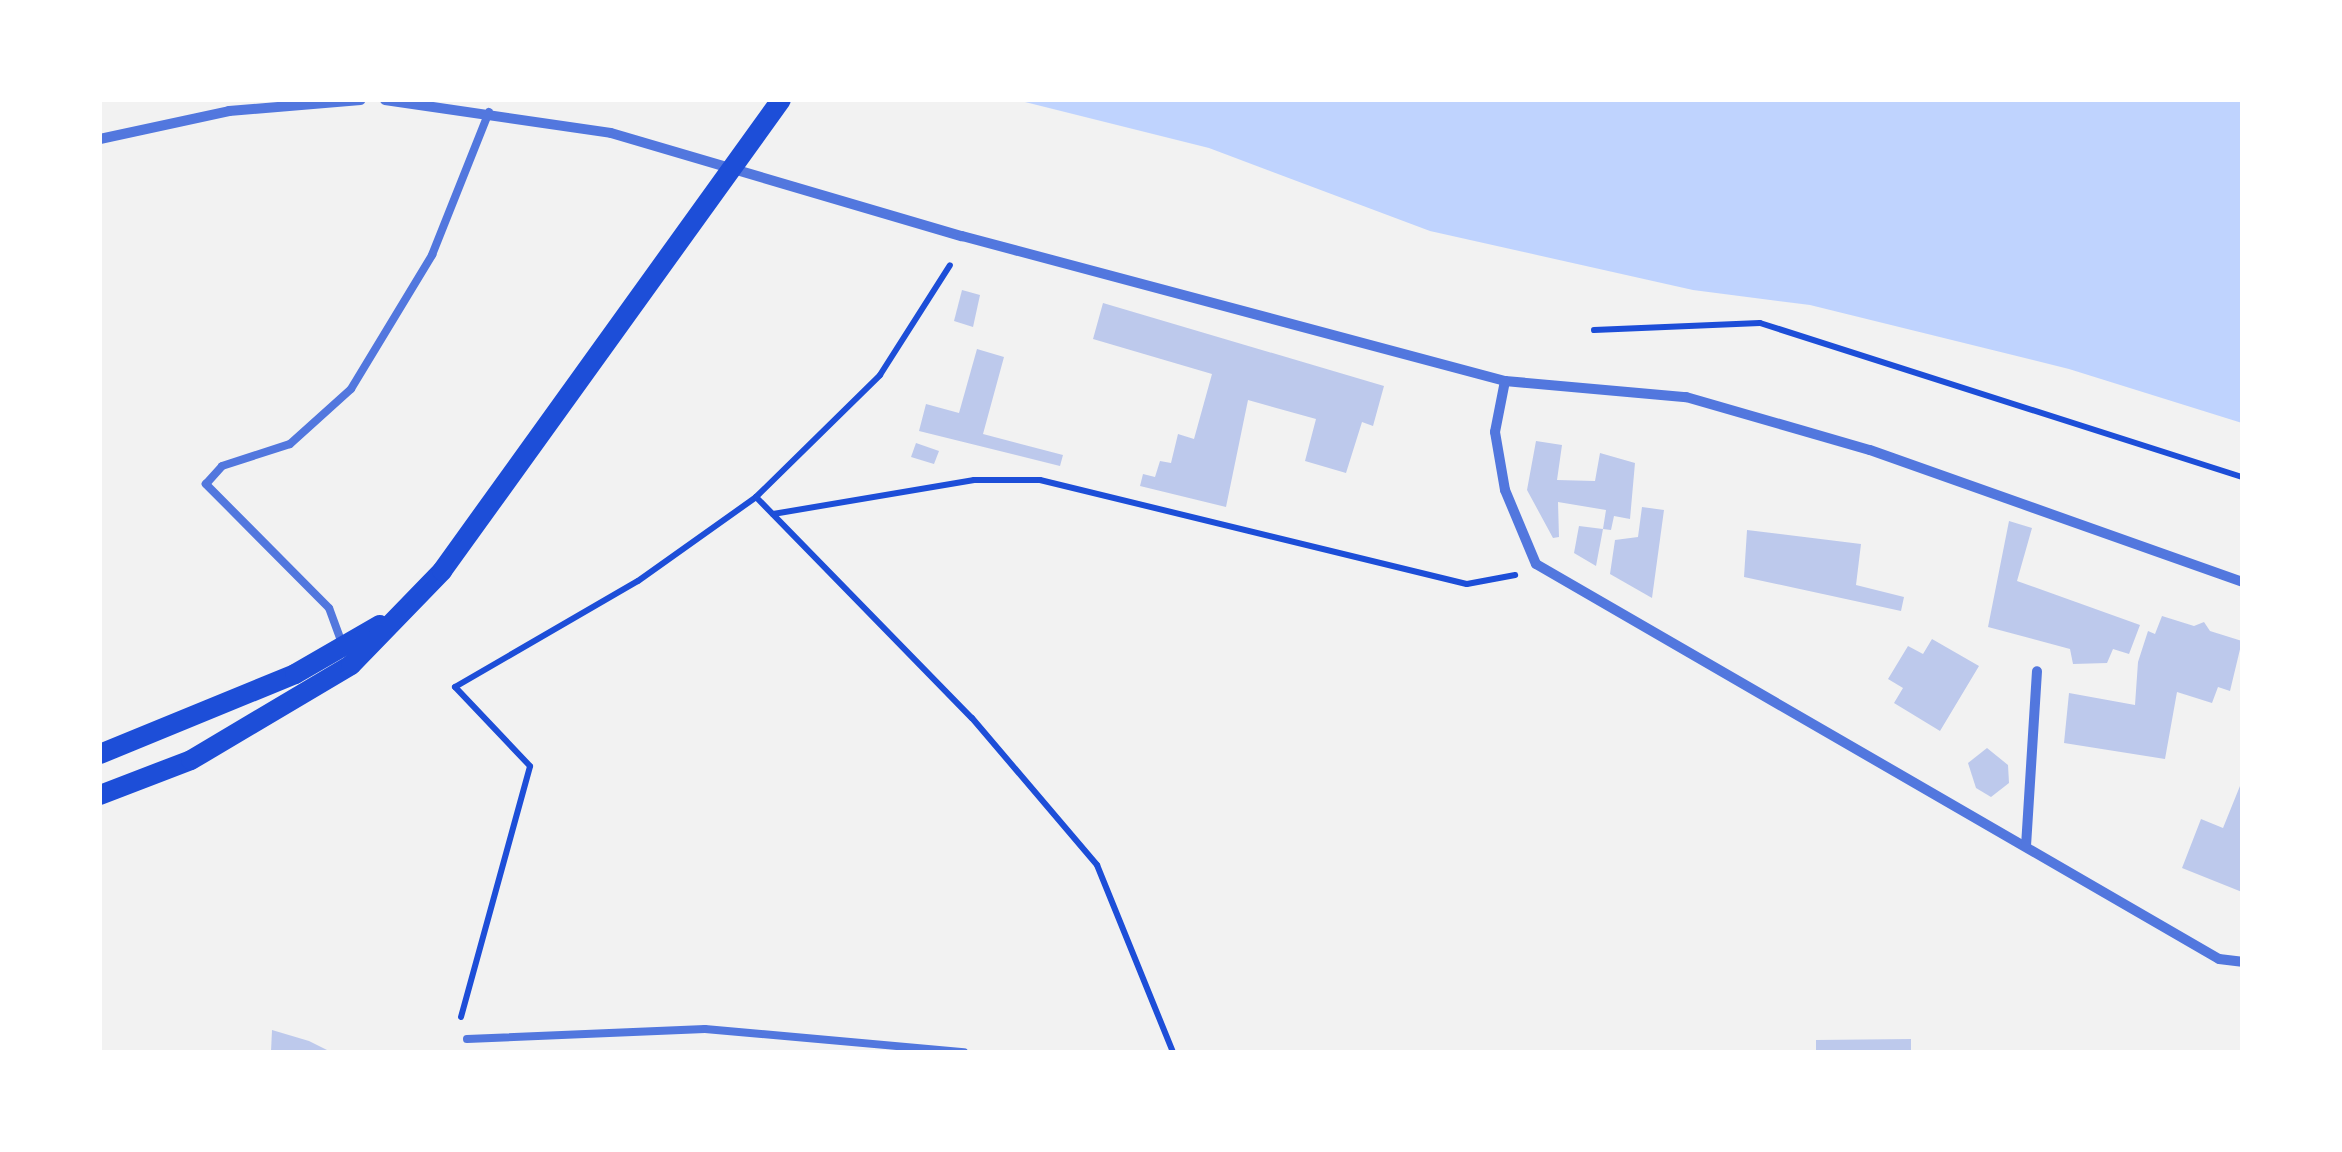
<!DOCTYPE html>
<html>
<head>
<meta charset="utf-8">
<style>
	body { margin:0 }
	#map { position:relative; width:2342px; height:1152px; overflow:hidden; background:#f2f2f2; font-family:Ubuntu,sans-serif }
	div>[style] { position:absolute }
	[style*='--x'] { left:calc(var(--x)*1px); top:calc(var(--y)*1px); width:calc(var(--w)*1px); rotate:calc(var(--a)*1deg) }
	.water>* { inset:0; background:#bfd3fe }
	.building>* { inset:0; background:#bdc9ec }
	.path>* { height:6px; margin:-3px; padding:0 3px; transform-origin:3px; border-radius:3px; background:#1d4ed8 }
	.service>* { height:8px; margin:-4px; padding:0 4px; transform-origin:4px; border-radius:4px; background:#5277de }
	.minor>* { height:10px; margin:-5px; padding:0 5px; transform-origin:5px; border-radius:5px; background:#5277de }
	.secondary>* { height:20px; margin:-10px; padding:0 10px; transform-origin:10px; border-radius:10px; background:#1d4ed8 }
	span { translate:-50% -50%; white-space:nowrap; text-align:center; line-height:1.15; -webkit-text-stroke:8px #fff; paint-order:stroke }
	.frame { position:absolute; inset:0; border:102px solid #fff; pointer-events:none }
</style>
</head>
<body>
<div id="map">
	<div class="water">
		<div style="clip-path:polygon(1017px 100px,2242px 100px,2242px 423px,2069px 369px,1810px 305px,1693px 290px,1430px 231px,1209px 148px)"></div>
	</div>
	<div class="building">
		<div style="clip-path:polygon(962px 290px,980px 295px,973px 327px,954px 321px)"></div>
		<div style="clip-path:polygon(1103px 303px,1384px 386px,1373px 426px,1362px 422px,1346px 473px,1305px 461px,1316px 419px,1248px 400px,1226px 507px,1140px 486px,1143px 474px,1155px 477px,1160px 461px,1171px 463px,1178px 434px,1194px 439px,1212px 374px,1093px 339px)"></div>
		<div style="clip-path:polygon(977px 349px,1004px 357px,983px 434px,1063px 455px,1060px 466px,919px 431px,926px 404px,959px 413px)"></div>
		<div style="clip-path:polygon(1536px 441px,1562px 445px,1557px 480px,1595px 481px,1600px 453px,1635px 463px,1630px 519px,1614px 516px,1611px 530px,1603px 529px,1606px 510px,1558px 502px,1559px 537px,1553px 538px,1527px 490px)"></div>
		<div style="clip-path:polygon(916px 443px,939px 451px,934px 464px,911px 457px)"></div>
		<div style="clip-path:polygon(1642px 507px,1664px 510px,1652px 598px,1610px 574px,1615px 540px,1638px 537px)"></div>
		<div style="clip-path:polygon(2009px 521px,2032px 528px,2017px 581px,2140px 625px,2129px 654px,2113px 649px,2107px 663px,2073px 664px,2070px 649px,1988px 627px)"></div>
		<div style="clip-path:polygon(1579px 526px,1603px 529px,1596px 566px,1574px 553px)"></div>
		<div style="clip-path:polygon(1747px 530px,1861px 544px,1856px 585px,1904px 597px,1901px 611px,1744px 577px)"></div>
		<div style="clip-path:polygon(2162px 616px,2194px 626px,2204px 622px,2210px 631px,2242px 641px,2230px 691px,2218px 687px,2212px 703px,2177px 692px,2165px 759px,2064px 743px,2069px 693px,2135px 705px,2138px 662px,2148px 631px,2155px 634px)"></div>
		<div style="clip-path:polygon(1932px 639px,1979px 666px,1940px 731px,1894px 703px,1903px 688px,1888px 679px,1908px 646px,1923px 654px)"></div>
		<div style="clip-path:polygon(1987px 748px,2008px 765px,2009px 783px,1991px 797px,1976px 788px,1968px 763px)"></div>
		<div style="clip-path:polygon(2242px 781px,2242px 892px,2182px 868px,2201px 819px,2223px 828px)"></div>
		<div style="clip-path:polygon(272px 1030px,309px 1041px,331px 1052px,271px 1052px)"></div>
		<div style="clip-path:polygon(1911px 1039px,1911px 1052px,1816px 1052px,1816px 1040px)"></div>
	</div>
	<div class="path">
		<div style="--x:1594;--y:330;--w:166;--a:-2.4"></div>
		<div style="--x:1760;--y:323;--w:506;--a:17.72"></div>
		<div style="--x:756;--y:497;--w:309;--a:45.7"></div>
		<div style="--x:972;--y:718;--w:193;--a:49.6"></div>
		<div style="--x:1097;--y:865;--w:202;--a:67.9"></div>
		<div style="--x:773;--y:514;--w:204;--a:-9.6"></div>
		<div style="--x:974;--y:480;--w:66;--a:0"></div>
		<div style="--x:1040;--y:480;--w:439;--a:13.7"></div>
		<div style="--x:1467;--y:584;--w:49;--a:-10.6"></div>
		<div style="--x:461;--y:1017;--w:260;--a:-74.6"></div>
		<div style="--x:530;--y:766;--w:109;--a:-133.5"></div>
		<div style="--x:455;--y:687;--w:211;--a:-30.1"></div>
		<div style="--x:638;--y:581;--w:145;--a:-35.4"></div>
		<div style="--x:756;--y:497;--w:174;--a:-44.5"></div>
		<div style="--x:880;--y:375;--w:130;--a:-57.5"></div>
	</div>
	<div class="service">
		<div style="--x:343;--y:646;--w:40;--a:-110.2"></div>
		<div style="--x:329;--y:608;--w:175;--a:-134.8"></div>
		<div style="--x:206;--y:484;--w:24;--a:-48"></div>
		<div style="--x:222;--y:466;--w:71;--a:-17.9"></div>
		<div style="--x:290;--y:444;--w:82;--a:-42"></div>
		<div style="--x:351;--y:389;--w:157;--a:-58.8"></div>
		<div style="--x:432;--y:255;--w:154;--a:-68.3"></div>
		<div style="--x:467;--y:1039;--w:238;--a:-2.4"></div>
		<div style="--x:705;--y:1029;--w:260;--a:5.1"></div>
	</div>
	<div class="minor">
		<div style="--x:385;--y:100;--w:228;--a:8.3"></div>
		<div style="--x:611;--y:133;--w:366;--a:16.4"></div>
		<div style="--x:962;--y:236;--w:562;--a:14.95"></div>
		<div style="--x:1505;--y:381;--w:182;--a:5.1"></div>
		<div style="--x:1686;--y:397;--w:191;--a:16.1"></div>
		<div style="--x:1870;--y:450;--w:395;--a:19.5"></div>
		<div style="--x:100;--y:139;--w:132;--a:-12.2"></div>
		<div style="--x:229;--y:111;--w:132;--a:-4.8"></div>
		<div style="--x:1505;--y:381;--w:52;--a:101.1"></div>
		<div style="--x:1495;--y:432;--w:59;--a:80.2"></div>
		<div style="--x:1505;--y:490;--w:80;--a:67.3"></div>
		<div style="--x:1536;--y:564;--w:789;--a:30.04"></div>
		<div style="--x:2219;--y:959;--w:23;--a:7"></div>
		<div style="--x:2026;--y:846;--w:175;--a:-86.4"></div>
	</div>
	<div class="secondary">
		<div style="--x:100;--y:754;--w:211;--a:-22.3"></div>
		<div style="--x:295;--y:674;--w:98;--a:-30"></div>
		<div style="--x:100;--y:795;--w:97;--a:-21"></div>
		<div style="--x:191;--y:760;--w:186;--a:-30.7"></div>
		<div style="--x:351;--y:665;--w:131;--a:-45.9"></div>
		<div style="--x:442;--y:571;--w:580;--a:-54.26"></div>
	</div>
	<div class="frame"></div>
</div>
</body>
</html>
